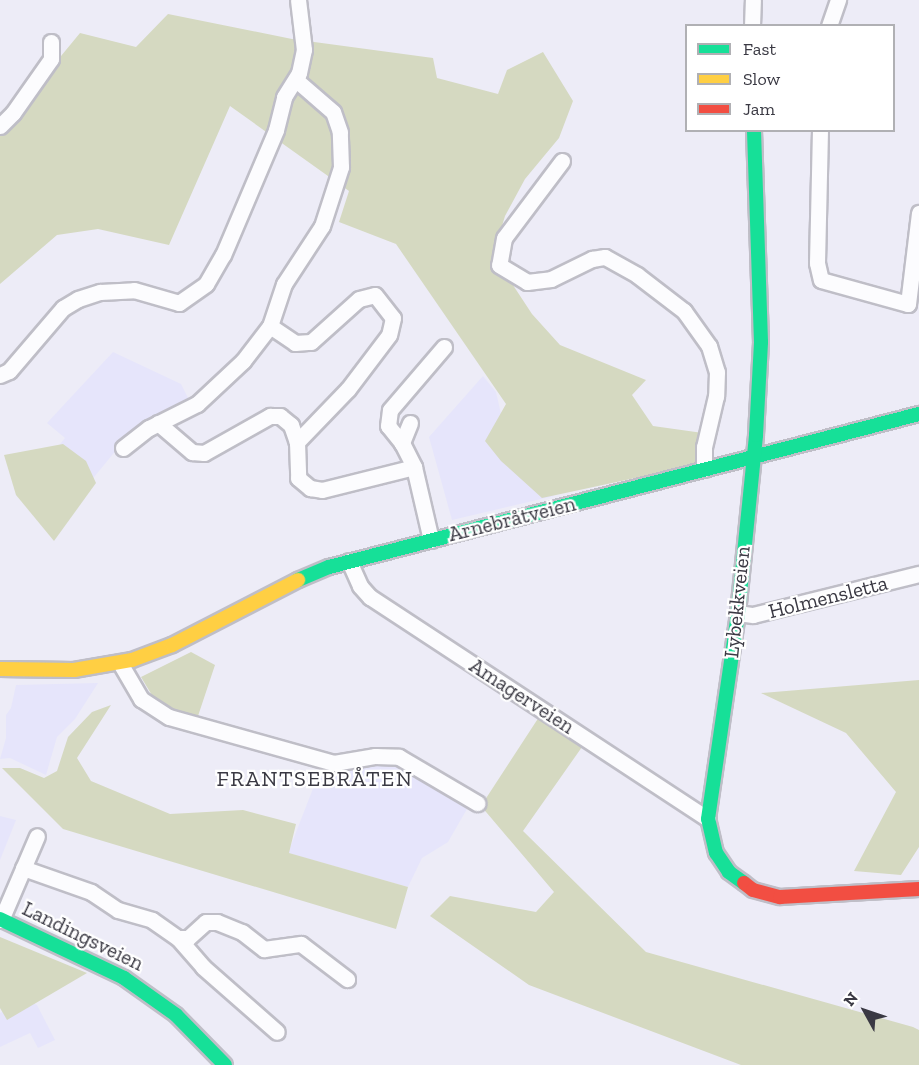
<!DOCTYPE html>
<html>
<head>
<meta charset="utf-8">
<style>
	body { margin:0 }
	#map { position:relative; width:919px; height:1065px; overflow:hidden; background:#edecf7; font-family:"Zilla Slab",serif }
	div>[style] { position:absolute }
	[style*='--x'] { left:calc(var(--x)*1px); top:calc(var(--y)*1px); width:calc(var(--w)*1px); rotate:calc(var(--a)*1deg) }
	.built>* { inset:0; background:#e6e5fb }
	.green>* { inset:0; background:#d5d9c1 }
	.roads { filter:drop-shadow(2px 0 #bfbec7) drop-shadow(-2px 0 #bfbec7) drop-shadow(0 2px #bfbec7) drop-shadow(0 -2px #bfbec7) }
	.street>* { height:15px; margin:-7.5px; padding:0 7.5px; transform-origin:7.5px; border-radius:7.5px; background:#fcfcfe }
	.fast>* { height:14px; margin:-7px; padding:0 7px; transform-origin:7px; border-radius:7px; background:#16e098 }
	.slow>* { height:14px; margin:-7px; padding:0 7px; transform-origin:7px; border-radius:7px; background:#ffcf43 }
	.jam>* { height:14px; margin:-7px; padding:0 7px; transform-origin:7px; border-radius:7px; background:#f24e42 }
	span { translate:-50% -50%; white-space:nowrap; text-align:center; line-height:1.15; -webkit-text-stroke:4.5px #fff; paint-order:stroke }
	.street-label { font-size:21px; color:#3a3943 }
	.neighbourhood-label { font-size:22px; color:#3a3943; letter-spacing:1.5px }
	.legend { position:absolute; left:685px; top:24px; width:210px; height:108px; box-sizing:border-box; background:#fff; border:2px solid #b0b0b4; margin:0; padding:8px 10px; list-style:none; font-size:18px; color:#3a3943 }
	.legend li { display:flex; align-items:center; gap:12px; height:30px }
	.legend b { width:30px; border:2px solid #b0b0b4 }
	.north { position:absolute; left:835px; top:981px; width:60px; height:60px; -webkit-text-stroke:4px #fff; paint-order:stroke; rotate:310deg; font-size:16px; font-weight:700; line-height:24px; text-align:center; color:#3a3943 }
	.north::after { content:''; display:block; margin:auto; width:21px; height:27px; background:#3a3943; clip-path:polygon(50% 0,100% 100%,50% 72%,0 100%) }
</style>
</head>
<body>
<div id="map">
	<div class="built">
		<div style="clip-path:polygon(113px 352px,181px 384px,189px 400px,135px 427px,77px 498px,57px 448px,65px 438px,47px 423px)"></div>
		<div style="clip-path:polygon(483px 376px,496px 392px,508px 444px,554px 496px,452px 520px,429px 437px)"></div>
		<div style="clip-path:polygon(98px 683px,75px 719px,57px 737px,46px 775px,10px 758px,0 759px,6px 738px,6px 715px,11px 708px,16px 685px)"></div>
		<div style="clip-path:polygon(390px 761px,467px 809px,448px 842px,422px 858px,408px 887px,288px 853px,319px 773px)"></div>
		<div style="clip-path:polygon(0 816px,16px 820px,0 860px)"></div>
		<div style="clip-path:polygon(25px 1000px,37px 1005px,55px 1040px,38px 1048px,30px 1033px,0 1047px,0 1013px)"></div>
	</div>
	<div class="green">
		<div style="clip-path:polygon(168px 14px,292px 39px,433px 58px,437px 78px,498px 94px,507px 70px,543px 52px,573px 101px,559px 138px,525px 179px,505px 216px,498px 239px,503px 270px,532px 314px,560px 345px,646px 380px,632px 395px,653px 426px,710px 434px,710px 462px,542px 498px,501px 461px,485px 441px,506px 404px,396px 244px,339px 222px,349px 191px,230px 106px,169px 245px,98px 229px,57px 235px,0 284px,0 130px,80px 33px,136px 47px)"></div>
		<div style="clip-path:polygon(63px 444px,86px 461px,96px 483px,54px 541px,16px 495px,4px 455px)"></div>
		<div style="clip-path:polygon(191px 652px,215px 665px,198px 716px,167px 707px,153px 697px,141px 677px)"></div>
		<div style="clip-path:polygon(919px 680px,919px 847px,901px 875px,854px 871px,896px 792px,846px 733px,761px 693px)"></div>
		<div style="clip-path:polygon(111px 705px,77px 758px,91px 781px,170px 814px,243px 810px,296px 824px,289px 853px,408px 887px,396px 929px,63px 829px,2px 768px,20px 768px,44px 778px,57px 771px,68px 737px,92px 712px)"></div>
		<div style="clip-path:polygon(539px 717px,582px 747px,523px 831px,646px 952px,913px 1027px,919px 1030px,919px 1065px,741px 1065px,529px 985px,430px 916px,450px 896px,536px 912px,554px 892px,481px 806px)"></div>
		<div style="clip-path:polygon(0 937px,87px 973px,7px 1020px,0 1008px)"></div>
	</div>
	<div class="roads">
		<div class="street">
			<div style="--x:752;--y:26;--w:26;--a:-88"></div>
			<div style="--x:829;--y:26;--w:28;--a:-71"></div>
			<div style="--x:0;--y:126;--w:18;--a:-45"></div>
			<div style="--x:13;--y:113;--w:66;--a:-54.9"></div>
			<div style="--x:51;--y:59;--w:17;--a:-90"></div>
			<div style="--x:820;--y:130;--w:133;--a:91.3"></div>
			<div style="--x:817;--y:263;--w:17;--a:77"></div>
			<div style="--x:821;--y:280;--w:90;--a:15.4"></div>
			<div style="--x:908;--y:304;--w:92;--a:-83.1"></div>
			<div style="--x:562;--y:161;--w:96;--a:127"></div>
			<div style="--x:504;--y:238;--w:27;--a:100"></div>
			<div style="--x:499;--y:265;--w:33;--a:31"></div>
			<div style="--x:527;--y:282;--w:24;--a:-7"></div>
			<div style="--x:551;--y:279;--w:46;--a:-26"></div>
			<div style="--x:592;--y:259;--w:13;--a:-9"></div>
			<div style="--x:605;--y:257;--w:37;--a:29"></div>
			<div style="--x:637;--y:275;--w:59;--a:37.5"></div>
			<div style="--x:684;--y:311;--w:43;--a:54.5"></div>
			<div style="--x:709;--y:346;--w:27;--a:73"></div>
			<div style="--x:717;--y:372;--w:24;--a:92"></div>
			<div style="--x:716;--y:396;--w:52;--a:103.2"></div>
			<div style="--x:704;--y:447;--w:22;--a:90"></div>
			<div style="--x:270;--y:326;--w:30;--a:34"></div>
			<div style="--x:295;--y:343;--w:16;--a:-4"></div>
			<div style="--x:311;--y:342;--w:64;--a:-41.9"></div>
			<div style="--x:359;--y:299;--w:16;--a:-14"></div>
			<div style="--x:375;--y:295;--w:29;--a:52"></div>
			<div style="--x:393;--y:318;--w:17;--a:103"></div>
			<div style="--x:389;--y:335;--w:68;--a:127.2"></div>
			<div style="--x:348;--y:389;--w:74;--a:133.9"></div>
			<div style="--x:0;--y:375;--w:10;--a:-24"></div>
			<div style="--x:9;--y:371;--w:83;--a:-49.4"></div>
			<div style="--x:63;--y:308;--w:17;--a:-31"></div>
			<div style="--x:78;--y:299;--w:23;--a:-18"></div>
			<div style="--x:100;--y:292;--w:34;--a:-3"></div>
			<div style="--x:134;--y:290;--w:47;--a:16.1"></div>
			<div style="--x:179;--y:303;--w:33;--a:-35"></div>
			<div style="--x:206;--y:284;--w:34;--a:-60"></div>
			<div style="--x:223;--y:255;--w:136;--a:-67"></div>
			<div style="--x:276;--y:130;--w:34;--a:-76"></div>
			<div style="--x:284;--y:97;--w:28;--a:-58"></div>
			<div style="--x:299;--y:73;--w:24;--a:-78"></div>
			<div style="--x:304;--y:50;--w:50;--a:-96.8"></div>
			<div style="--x:158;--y:423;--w:45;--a:40.5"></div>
			<div style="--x:192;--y:452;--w:12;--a:5"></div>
			<div style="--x:204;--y:453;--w:76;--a:-29.3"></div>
			<div style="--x:270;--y:416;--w:10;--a:0"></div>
			<div style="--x:280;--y:416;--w:14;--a:39"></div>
			<div style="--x:291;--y:425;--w:18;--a:71"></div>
			<div style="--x:297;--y:442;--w:36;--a:88"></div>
			<div style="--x:298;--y:478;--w:16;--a:40"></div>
			<div style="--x:310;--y:488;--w:12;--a:9"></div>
			<div style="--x:322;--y:490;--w:95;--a:-14"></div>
			<div style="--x:410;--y:423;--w:22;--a:112"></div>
			<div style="--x:402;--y:443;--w:27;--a:63"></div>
			<div style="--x:414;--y:467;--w:75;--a:76.9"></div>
			<div style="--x:402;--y:443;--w:22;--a:-129"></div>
			<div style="--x:388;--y:426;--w:16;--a:-83"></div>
			<div style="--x:390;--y:410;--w:83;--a:-49.4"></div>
			<div style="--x:123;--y:448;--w:33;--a:-38"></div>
			<div style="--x:149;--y:428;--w:54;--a:-26.6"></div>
			<div style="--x:197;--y:404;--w:63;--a:-43.1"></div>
			<div style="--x:243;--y:361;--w:44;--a:-52.4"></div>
			<div style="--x:270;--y:326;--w:44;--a:-71.6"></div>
			<div style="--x:284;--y:284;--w:69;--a:-56.8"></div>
			<div style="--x:322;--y:226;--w:62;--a:-72.1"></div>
			<div style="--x:341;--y:167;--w:35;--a:-92"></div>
			<div style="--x:340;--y:132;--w:21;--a:-109"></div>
			<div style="--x:333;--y:112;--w:49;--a:-139.1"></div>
			<div style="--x:349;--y:561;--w:27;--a:66"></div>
			<div style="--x:360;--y:586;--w:15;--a:48"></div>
			<div style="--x:370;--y:597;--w:404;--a:33.3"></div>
			<div style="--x:738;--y:613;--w:15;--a:8"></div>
			<div style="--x:753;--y:615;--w:171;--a:-13.9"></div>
			<div style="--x:120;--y:663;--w:42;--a:59.7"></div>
			<div style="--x:141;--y:699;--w:33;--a:33"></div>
			<div style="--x:169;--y:717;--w:171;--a:15.6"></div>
			<div style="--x:334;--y:763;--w:42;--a:-9.7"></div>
			<div style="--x:375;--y:756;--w:24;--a:2"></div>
			<div style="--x:399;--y:757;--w:91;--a:30.5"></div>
			<div style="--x:23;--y:868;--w:72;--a:19.4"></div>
			<div style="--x:91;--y:892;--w:32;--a:34"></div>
			<div style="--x:118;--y:910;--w:35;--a:16"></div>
			<div style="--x:152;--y:920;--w:32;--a:35"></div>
			<div style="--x:178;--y:938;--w:38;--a:49"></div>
			<div style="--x:203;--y:967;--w:98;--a:41.3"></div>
			<div style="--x:1;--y:920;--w:91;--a:-66.8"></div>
			<div style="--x:178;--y:938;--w:10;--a:0"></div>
			<div style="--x:188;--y:938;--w:24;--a:-42"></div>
			<div style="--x:206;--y:922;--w:11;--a:0"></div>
			<div style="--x:217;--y:922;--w:27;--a:22"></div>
			<div style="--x:242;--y:932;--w:28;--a:38"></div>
			<div style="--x:264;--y:949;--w:37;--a:-8"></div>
			<div style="--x:301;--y:944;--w:58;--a:37.3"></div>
		</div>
		<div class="fast">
			<div style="--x:298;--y:580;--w:34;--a:-23"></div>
			<div style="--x:329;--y:567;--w:610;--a:-14.54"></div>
			<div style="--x:744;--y:883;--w:19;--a:-144"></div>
			<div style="--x:729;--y:872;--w:23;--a:-124"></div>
			<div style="--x:716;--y:853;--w:35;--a:-103"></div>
			<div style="--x:708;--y:819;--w:208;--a:-81.7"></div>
			<div style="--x:738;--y:613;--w:179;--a:-84.2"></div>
			<div style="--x:756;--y:435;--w:93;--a:-86.9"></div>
			<div style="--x:761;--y:342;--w:212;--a:-91.9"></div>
			<div style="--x:0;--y:919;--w:137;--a:25.4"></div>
			<div style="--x:124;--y:978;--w:64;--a:35.4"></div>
			<div style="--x:176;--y:1015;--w:70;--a:45.6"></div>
		</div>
		<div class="slow">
			<div style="--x:0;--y:669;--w:74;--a:0.8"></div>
			<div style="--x:74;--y:670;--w:59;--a:-9.8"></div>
			<div style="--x:132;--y:660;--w:43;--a:-20.6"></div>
			<div style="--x:172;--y:645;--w:142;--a:-27.3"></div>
		</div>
		<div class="jam">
			<div style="--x:744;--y:883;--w:11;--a:38"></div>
			<div style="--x:753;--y:890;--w:28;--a:15"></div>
			<div style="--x:780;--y:897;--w:139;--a:-3.3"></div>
		</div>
	</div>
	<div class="street-label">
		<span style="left:512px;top:519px;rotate:-14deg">Arnebråtveien</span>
		<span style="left:828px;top:597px;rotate:-14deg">Holmensletta</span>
		<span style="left:737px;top:602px;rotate:-84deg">Lybekkveien</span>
		<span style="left:522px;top:696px;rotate:33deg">Amagerveien</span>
		<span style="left:83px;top:936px;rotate:26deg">Landingsveien</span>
	</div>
	<div class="neighbourhood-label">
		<span style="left:315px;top:779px">FRANTSEBRÅTEN</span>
	</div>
	<ul class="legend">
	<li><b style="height:8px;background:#16e098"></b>Fast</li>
	<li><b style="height:8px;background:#ffcf43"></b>Slow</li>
	<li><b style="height:8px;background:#f24e42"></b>Jam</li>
	</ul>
	<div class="north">N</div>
</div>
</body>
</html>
